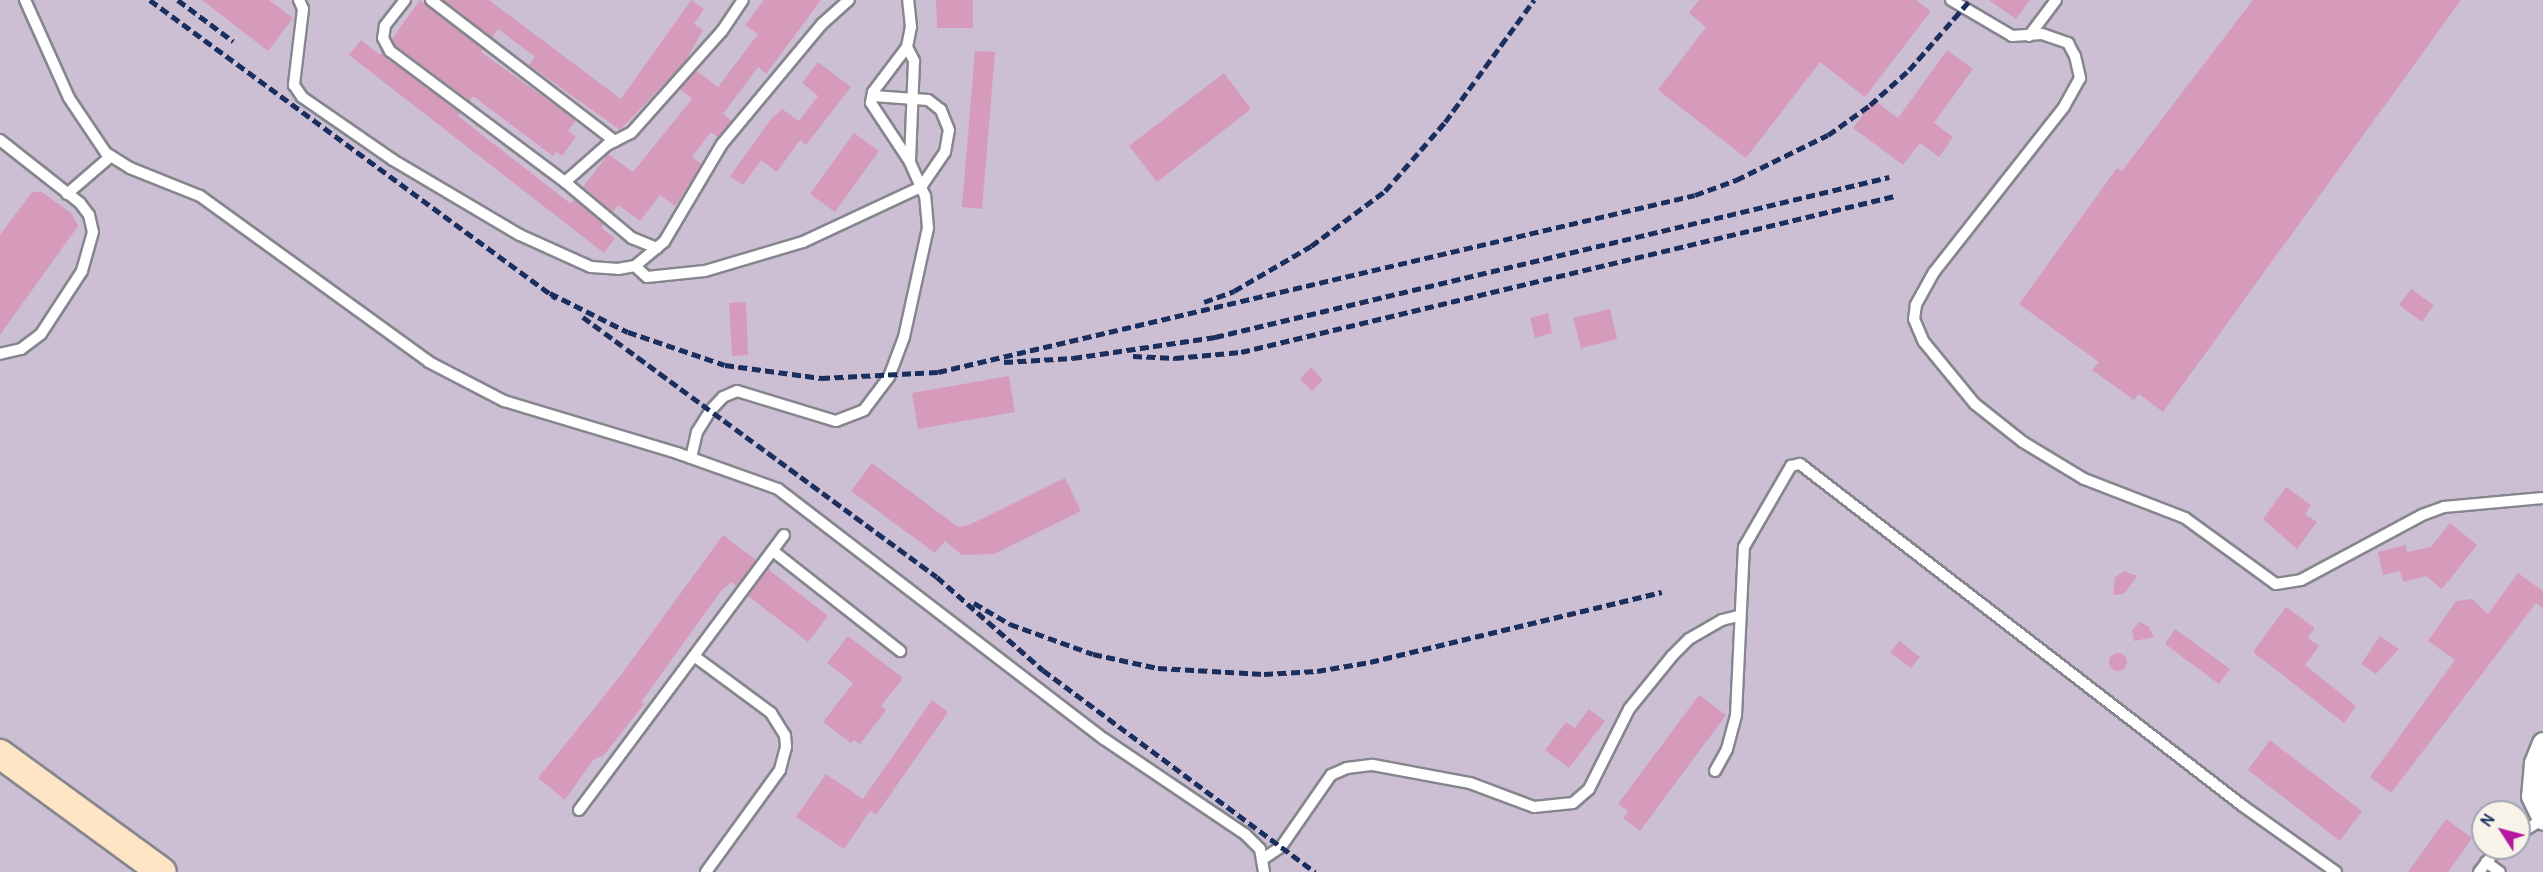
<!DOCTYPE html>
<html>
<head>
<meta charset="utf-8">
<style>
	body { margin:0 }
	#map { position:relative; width:2543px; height:872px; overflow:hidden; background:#f2dcbe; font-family:Pangolin,sans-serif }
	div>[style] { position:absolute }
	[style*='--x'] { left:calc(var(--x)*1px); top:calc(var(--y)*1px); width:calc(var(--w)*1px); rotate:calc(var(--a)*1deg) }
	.industrial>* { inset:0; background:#ccbfd4 }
	.building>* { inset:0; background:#d69abb }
	.round { border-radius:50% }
	.roads { filter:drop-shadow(2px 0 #86868e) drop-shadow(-2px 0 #86868e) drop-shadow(0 2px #86868e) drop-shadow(0 -2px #86868e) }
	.lane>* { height:10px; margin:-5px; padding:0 5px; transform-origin:5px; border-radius:5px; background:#fff }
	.street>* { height:21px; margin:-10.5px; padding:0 10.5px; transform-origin:10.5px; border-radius:10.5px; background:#fff }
	.secondary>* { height:28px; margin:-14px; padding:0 14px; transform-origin:14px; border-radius:14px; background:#fee5c5 }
	.rail>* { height:4.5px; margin-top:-2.25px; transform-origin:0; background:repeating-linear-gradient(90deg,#1b2f5e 0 9px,transparent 0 13.5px) }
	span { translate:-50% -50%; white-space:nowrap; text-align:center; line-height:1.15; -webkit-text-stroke:5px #f7f3e8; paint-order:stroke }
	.north { position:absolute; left:2471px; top:800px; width:60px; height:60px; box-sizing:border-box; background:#f7f3e8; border:2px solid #9fa5b1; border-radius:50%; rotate:306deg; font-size:16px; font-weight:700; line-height:24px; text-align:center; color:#1b2f5e }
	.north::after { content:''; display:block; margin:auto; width:21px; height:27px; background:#b5179e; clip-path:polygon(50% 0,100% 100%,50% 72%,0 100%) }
</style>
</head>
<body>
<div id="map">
	<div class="industrial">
		<div style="clip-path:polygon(evenodd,0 0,2543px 0,2543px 872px,0 872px,0 0,2483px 812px,2519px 812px,2519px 848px,2483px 848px,2483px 812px)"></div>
	</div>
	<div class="building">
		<div style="clip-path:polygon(202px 0,269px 0,293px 18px,268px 51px)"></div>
		<div style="clip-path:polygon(420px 0,483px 49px,481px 52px,576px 120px,568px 131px,576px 137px,562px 156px,556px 152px,553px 156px,473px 96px,470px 101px,396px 46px,392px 39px)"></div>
		<div style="clip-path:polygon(443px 0,489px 0,621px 99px,691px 0,704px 9px,694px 24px,703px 30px,685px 62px,620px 130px,529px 65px,535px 57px,498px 29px,492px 37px)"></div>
		<div style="clip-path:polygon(764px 0,821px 0,766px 74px,758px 67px,723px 114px,732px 121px,718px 137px,711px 132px,692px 157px,702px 164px,675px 206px,660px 195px,640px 221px,618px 205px,613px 212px,583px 187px,608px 154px,633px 172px,692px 99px,680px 89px,697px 71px,718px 87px,758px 34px,745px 25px)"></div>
		<div style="clip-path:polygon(936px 0,973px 0,973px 28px,937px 28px)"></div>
		<div style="clip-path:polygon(1699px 0,1916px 0,1931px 11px,1865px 97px,1820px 62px,1746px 158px,1658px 90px,1706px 27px,1689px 13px)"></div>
		<div style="clip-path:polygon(1989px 0,2030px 0,2016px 19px)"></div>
		<div style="clip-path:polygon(2253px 0,2461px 0,2163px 412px,2139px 394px,2134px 400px,2092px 370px,2099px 362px,2019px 304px,2117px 168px,2122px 171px)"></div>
		<div style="clip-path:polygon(361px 40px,380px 55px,382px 52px,460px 113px,458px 116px,571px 204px,574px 199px,604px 224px,601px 228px,615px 238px,604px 253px,349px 55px)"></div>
		<div style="clip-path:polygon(1947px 50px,1973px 69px,1934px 123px,1953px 137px,1939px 157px,1920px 143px,1903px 165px,1853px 128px,1874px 100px,1898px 118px)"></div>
		<div style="clip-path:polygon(975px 51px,995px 52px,982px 209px,962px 207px)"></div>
		<div style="clip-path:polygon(818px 62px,851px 87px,806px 145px,800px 140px,777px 172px,761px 160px,743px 185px,730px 176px,772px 118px,782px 109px,799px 121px,818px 96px,802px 83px)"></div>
		<div style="clip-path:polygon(1224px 73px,1251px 109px,1157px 182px,1129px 146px)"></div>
		<div style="clip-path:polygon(854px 133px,879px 151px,835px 212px,810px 194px)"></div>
		<div style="clip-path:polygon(32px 192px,42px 192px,71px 213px,78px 226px,0 335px,0 235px)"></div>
		<div style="clip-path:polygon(2411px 289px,2434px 305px,2422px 322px,2399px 305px)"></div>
		<div style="clip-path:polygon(746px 302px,748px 355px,732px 356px,729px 303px)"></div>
		<div style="clip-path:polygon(1610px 309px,1617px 339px,1581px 348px,1573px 318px)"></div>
		<div style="clip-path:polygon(1548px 313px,1552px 333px,1535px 338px,1530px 318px)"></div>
		<div style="clip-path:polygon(1311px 367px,1323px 380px,1312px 391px,1300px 379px)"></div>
		<div style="clip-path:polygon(1009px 376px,1015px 412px,918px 429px,912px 393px)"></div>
		<div style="clip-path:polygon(872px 463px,958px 527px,969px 525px,1065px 478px,1081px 511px,994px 554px,962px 555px,945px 541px,935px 553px,851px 491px)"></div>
		<div style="clip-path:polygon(2286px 487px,2311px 505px,2305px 514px,2317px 522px,2297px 549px,2263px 519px)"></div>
		<div style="clip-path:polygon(2450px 523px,2477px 545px,2442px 589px,2426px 576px,2403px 582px,2400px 571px,2383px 575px,2378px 552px,2406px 545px,2407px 552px,2431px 547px)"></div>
		<div style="clip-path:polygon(723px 535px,756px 560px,736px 586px,731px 582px,721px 591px,641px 702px,644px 704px,604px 755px,593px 760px,565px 800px,538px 778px,621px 675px)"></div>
		<div style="clip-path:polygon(768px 569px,828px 616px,808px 642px,748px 596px)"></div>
		<div style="clip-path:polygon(2124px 571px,2137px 576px,2124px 594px,2113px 595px,2115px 577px)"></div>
		<div style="clip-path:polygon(2518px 573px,2543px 591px,2543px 608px,2536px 603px,2391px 793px,2370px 777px,2455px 660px,2428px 641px,2456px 601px,2472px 599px,2488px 614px)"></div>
		<div style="clip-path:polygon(2286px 607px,2315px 628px,2308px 638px,2319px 646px,2305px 665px,2356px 706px,2344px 723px,2253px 652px)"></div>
		<div style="clip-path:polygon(2140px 622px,2148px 626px,2154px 637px,2134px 641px,2132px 630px)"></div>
		<div style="clip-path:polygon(2175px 629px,2230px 669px,2219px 684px,2165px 644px)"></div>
		<div style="clip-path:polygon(848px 636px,903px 678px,881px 706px,886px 710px,860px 744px,854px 740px,851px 743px,823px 722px,853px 683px,827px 663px)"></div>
		<div style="clip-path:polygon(2380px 636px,2399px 649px,2376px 674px,2361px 664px)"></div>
		<div style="clip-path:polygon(1899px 641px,1920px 657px,1911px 668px,1890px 653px)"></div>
		<div class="round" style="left:2109px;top:653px;width:18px;height:18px"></div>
		<div style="clip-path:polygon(1699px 695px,1726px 715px,1640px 831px,1623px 818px,1628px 811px,1618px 804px)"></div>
		<div style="clip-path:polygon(932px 700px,948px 712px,876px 815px,870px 811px,844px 849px,796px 817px,826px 774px,863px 799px)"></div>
		<div style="clip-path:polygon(1589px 709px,1605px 721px,1569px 768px,1545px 750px,1566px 722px,1575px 728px)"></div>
		<div style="clip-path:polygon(2270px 740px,2362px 811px,2340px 841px,2248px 770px)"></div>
		<div style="clip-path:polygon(2446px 819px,2472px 838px,2448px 872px,2408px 872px)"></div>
	</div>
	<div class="roads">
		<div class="lane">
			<div style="--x:25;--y:0;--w:107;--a:65.8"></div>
			<div style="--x:69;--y:98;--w:66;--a:56.1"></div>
			<div style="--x:106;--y:153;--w:28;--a:32"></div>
			<div style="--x:130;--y:168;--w:75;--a:21.8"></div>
			<div style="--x:200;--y:196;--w:283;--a:35.9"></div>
			<div style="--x:429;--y:362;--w:85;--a:27.5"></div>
			<div style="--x:504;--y:401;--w:181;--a:16.7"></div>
			<div style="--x:677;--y:453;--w:107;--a:19.6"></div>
			<div style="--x:778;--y:489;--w:411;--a:37.5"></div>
			<div style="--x:1104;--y:739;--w:170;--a:34"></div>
			<div style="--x:1245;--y:834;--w:21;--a:45"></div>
			<div style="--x:1260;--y:849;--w:23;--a:80"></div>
			<div style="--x:299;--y:0;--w:10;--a:66"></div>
			<div style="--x:303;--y:9;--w:77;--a:96.8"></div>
			<div style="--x:294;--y:85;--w:14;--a:56"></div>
			<div style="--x:302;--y:97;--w:111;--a:34.7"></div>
			<div style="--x:393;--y:160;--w:147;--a:30.6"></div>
			<div style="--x:520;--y:235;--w:78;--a:24.3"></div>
			<div style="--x:591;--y:267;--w:27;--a:4"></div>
			<div style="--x:618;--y:269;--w:17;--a:-10"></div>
			<div style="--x:635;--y:266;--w:38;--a:-40"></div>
			<div style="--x:664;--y:242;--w:114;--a:-59.4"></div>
			<div style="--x:722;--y:144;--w:156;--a:-50.2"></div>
			<div style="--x:822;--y:24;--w:36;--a:-42"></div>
			<div style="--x:405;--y:0;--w:33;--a:128"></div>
			<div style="--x:385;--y:26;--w:12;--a:99"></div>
			<div style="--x:383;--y:38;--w:15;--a:62"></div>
			<div style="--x:390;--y:51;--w:219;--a:36.8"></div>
			<div style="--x:565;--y:182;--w:87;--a:39.9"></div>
			<div style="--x:632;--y:238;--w:27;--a:22"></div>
			<div style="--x:431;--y:0;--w:232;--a:37.5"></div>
			<div style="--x:1951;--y:0;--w:71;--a:30.5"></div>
			<div style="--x:2012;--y:36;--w:30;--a:-4"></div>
			<div style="--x:2042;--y:34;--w:28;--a:19"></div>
			<div style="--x:2068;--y:43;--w:15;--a:62"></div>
			<div style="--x:2075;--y:56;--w:23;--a:77"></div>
			<div style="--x:2080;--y:78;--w:33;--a:119"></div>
			<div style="--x:2064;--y:107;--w:210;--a:128.2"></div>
			<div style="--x:1934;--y:272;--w:38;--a:119"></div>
			<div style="--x:1916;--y:305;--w:14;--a:98"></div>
			<div style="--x:1914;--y:319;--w:25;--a:67"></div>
			<div style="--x:1924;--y:342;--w:80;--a:50.6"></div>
			<div style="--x:1975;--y:404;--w:61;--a:38.4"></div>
			<div style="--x:2023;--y:442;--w:71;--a:31.2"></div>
			<div style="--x:2084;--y:479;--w:108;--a:21.1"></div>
			<div style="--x:2185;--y:518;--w:112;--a:36"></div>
			<div style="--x:2276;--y:584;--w:25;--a:-9"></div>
			<div style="--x:2301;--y:580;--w:137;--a:-28.2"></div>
			<div style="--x:2422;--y:515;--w:23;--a:-20"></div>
			<div style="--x:2444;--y:507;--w:99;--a:-5.2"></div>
			<div style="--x:2029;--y:36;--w:45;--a:-53.1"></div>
			<div style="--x:907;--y:47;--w:16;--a:63"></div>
			<div style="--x:914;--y:61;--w:101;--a:92.3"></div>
			<div style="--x:0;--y:140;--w:102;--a:38.2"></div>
			<div style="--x:80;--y:203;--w:15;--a:53"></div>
			<div style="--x:89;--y:215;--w:17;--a:77"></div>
			<div style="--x:93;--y:232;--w:41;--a:105.8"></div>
			<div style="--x:82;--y:271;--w:75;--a:123.1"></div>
			<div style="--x:41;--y:334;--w:25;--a:143"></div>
			<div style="--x:21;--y:349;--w:22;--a:167"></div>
			<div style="--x:565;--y:182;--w:56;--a:-41.4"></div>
			<div style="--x:607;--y:145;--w:27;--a:-27"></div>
			<div style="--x:631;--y:133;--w:137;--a:-48.3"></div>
			<div style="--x:722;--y:31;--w:37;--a:-56"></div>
			<div style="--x:67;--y:194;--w:58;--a:-40.8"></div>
			<div style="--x:635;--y:266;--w:16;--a:43"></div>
			<div style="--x:647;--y:277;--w:58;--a:-5.9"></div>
			<div style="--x:705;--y:271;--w:102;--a:-16.5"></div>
			<div style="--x:803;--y:242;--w:130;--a:-25"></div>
			<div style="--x:921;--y:187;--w:42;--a:-55.6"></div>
			<div style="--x:945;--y:152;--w:22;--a:-80"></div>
			<div style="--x:949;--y:130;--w:22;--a:-112"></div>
			<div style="--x:941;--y:110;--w:16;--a:-142"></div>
			<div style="--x:928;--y:100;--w:55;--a:-175.8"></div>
			<div style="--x:691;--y:458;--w:27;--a:-77"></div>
			<div style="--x:697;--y:432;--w:25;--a:-58"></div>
			<div style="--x:710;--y:411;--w:19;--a:-47"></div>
			<div style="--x:723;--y:397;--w:15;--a:-23"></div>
			<div style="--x:737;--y:391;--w:103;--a:16.9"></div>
			<div style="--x:836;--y:421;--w:30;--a:-21"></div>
			<div style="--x:864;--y:410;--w:41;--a:-52.9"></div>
			<div style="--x:889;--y:377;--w:43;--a:-69.4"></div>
			<div style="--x:904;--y:337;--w:112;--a:-77.6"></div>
			<div style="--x:928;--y:228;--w:32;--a:-95"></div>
			<div style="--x:925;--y:196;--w:37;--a:-114"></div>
			<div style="--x:910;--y:162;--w:71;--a:-123.5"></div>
			<div style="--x:871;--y:103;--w:11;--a:-80"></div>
			<div style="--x:873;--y:92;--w:56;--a:-52.9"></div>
			<div style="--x:907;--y:47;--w:20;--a:-79"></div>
			<div style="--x:911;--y:27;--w:27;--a:-96"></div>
			<div style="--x:773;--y:551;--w:162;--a:38.2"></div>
			<div style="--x:694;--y:656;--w:96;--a:36.5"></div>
			<div style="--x:771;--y:713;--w:26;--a:58"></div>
			<div style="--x:785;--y:735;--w:12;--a:85"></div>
			<div style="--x:786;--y:747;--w:24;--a:105"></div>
			<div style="--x:780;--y:770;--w:126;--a:126"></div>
			<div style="--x:1715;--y:771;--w:25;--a:-61"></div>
			<div style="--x:1727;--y:749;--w:35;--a:-75"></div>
			<div style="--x:1736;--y:715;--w:168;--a:-87.3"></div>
			<div style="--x:1744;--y:547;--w:94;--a:-59.9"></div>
			<div style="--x:1791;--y:466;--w:9;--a:-13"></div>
			<div style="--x:1800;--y:464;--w:560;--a:37.67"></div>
			<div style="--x:2243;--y:806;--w:114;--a:35.4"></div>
			<div style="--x:579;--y:810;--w:343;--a:-53.3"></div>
			<div style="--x:2519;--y:834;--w:28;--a:-32"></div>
			<div style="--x:1263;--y:859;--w:22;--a:-34"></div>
			<div style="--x:1281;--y:847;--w:88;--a:-55.2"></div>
			<div style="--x:1331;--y:775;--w:17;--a:-24"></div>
			<div style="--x:1347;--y:768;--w:26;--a:-7"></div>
			<div style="--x:1373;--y:765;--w:99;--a:10.5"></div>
			<div style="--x:1470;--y:783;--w:68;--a:20.6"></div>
			<div style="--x:1534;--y:807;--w:39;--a:-6"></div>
			<div style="--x:1573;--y:803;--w:21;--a:-41"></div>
			<div style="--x:1589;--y:789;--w:89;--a:-63.4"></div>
			<div style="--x:1629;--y:709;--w:68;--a:-50.9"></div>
			<div style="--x:1672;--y:656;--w:24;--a:-45"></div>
			<div style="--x:1689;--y:639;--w:38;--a:-30"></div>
			<div style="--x:1722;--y:620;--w:16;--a:-14"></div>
			<div style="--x:2486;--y:862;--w:17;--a:36"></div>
			<div style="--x:2479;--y:872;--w:31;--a:-52"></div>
		</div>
		<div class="street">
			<div style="--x:2543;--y:743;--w:22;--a:112"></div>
			<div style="--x:2535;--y:763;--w:33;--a:95"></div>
			<div style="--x:2532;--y:796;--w:25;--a:64"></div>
		</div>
		<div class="secondary">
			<div style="--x:0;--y:754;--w:200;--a:36.1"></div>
		</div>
	</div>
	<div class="rail">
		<div style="--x:150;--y:0;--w:504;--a:36.28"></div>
		<div style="--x:178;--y:0;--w:69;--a:36.7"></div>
		<div style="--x:550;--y:293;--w:87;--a:26.6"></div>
		<div style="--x:628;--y:332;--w:102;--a:18.8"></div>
		<div style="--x:725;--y:365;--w:97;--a:7.7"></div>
		<div style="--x:821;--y:378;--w:117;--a:-2.9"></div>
		<div style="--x:938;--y:372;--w:777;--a:-13.16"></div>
		<div style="--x:1695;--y:195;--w:44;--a:-20.1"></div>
		<div style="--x:1736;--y:180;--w:102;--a:-26.1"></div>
		<div style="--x:1828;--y:135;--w:52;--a:-35.5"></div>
		<div style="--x:1870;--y:105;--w:52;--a:-41.9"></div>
		<div style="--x:1909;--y:70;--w:93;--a:-48.9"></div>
		<div style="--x:1204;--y:302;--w:32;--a:-20"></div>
		<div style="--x:1234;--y:291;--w:89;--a:-30.3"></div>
		<div style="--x:1311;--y:246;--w:92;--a:-36.6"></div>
		<div style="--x:1385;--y:191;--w:91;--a:-49"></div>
		<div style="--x:1445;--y:122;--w:151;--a:-53.9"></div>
		<div style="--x:583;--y:317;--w:439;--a:36.3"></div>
		<div style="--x:937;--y:577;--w:141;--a:41.3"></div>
		<div style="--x:1043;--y:670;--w:339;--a:36.6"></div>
		<div style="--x:1133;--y:356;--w:42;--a:2.7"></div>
		<div style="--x:1175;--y:358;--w:66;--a:-5.2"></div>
		<div style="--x:1241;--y:352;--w:672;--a:-13.42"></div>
		<div style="--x:1004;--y:362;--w:69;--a:-3.3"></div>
		<div style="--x:1073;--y:358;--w:144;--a:-8.4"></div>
		<div style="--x:1215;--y:337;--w:693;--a:-13.35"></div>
		<div style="--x:974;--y:603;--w:42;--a:30.3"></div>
		<div style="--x:1010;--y:624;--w:88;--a:19.9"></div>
		<div style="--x:1093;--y:654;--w:66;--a:12.2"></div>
		<div style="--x:1158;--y:668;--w:106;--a:3.2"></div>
		<div style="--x:1264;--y:674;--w:53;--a:-3.2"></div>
		<div style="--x:1317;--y:671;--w:54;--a:-9.6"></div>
		<div style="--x:1370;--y:662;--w:300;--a:-13.5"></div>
	</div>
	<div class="north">N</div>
</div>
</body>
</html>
